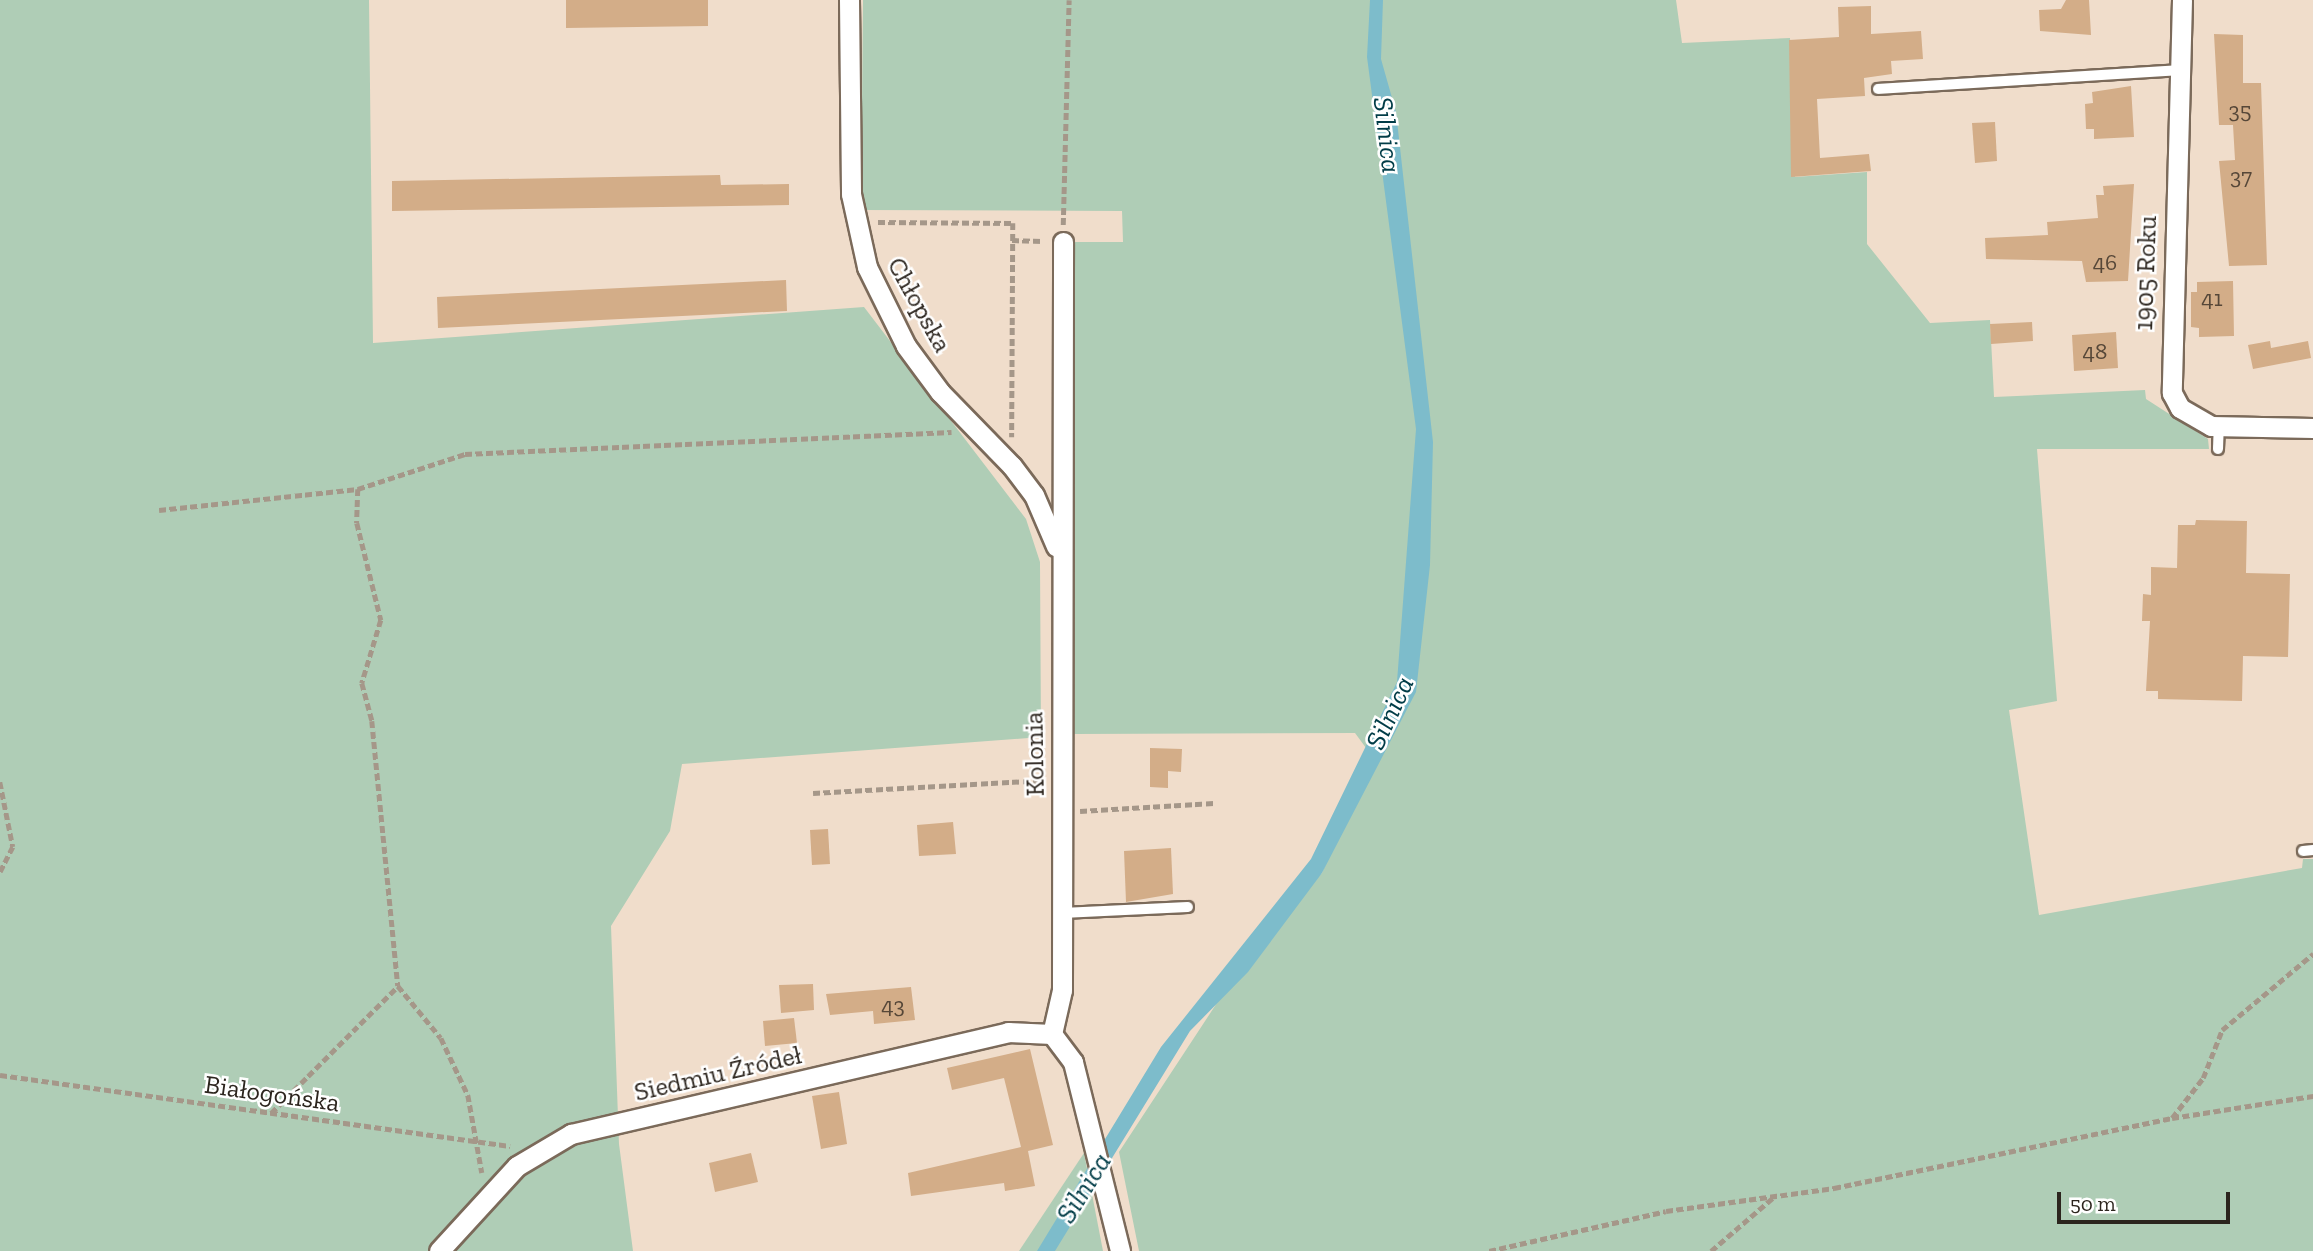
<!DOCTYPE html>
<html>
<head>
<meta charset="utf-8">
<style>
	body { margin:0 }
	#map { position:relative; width:2313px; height:1251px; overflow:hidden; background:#f0ddcb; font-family:"Zilla Slab",serif }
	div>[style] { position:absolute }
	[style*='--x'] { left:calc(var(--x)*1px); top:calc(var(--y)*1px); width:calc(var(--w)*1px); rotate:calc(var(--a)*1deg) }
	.green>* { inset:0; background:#afcdb6 }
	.water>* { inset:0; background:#7dbccb }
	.building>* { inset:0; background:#d3ad88 }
	.path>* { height:4.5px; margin-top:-2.25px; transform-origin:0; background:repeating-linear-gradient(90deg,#a59789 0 7px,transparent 0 10.5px) }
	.roads { filter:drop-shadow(2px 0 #7b6a5a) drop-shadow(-2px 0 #7b6a5a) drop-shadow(0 2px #7b6a5a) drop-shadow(0 -2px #7b6a5a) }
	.service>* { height:10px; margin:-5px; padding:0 5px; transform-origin:5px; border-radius:5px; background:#fff }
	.minor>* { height:19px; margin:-9.5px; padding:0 9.5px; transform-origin:9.5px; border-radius:9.5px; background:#fff }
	span { translate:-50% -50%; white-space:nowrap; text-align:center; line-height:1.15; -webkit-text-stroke:5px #fff; paint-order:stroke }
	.number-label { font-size:23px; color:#564738 }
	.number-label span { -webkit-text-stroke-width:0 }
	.street-label { font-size:26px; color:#2c251e }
	.water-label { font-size:28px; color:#003c47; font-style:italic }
	.scale { position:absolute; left:2057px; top:1192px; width:173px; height:32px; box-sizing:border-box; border:4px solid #2c251e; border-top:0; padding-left:9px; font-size:21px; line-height:24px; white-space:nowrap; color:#2c251e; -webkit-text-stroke:5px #fff; paint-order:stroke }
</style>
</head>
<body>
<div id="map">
	<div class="green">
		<div style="clip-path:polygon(0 0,369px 0,373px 343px,864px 307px,1026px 519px,1040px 562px,1041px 737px,682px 764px,670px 831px,611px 926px,619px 1144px,633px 1251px,0 1251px)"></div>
		<div style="clip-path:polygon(863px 0,1676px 0,1682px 43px,1790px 38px,1795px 177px,1867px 172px,1867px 244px,1930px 323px,1990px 320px,1994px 397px,2145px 390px,2146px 399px,2208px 439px,2209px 449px,2037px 449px,2057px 701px,2009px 710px,2039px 915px,2302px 868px,2303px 859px,2313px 859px,2313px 1251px,1139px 1251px,1119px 1152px,1257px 942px,1322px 873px,1372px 756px,1355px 733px,1073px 734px,1072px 242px,1123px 242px,1122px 211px,861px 210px)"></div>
		<div style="clip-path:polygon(1084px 1153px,1103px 1251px,1019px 1251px)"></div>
	</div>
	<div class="water">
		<div style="clip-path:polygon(1370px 0,1383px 0,1381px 59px,1396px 112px,1433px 442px,1430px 565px,1416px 692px,1322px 873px,1248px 972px,1190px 1031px,1055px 1251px,1037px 1251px,1161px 1047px,1311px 859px,1397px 682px,1416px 429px,1367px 57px)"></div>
	</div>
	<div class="building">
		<div style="clip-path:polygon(566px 0,708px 0,708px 26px,566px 28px)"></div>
		<div style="clip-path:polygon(2066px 0,2089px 0,2091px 35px,2040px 31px,2039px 10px,2061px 9px)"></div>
		<div style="clip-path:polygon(1871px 6px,1871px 34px,1921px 31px,1923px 59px,1891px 61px,1892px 74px,1864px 78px,1865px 96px,1817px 99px,1820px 158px,1869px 154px,1871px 171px,1791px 177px,1789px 40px,1839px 37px,1838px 7px)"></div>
		<div style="clip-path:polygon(2214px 34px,2243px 35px,2243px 83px,2261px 83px,2267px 265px,2229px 266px,2219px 161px,2235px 160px,2233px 125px,2219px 125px)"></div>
		<div style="clip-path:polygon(2131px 86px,2134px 137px,2094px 139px,2094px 129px,2086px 129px,2085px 104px,2093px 103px,2092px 92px)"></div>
		<div style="clip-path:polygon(1995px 122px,1997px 161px,1975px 163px,1972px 123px)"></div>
		<div style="clip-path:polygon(720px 175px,721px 185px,789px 184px,789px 205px,392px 211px,392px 181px)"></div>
		<div style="clip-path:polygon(2134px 184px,2128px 281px,2086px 282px,2082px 261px,1986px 259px,1985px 238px,2048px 235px,2047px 222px,2098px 218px,2096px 195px,2104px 195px,2103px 186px)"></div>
		<div style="clip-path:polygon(786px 280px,787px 311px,438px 328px,437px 297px)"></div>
		<div style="clip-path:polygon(2233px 281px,2234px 336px,2199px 337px,2199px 328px,2191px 327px,2191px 292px,2197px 292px,2197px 282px)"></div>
		<div style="clip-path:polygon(2032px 322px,2033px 341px,1991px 344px,1990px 324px)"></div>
		<div style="clip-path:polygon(2116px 332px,2118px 368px,2074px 371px,2072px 335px)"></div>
		<div style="clip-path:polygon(2270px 341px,2271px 348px,2308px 341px,2311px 358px,2253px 369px,2248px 345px)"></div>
		<div style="clip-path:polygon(2196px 520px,2247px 521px,2246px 573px,2290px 574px,2288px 657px,2243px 656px,2242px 701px,2158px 699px,2158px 691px,2146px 691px,2150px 621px,2142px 621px,2143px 594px,2151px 595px,2151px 567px,2177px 568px,2178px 525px,2195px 525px)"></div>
		<div style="clip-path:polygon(1150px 748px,1182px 749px,1181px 772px,1168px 771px,1168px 788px,1150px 787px)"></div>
		<div style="clip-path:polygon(953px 822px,956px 854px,919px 856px,917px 825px)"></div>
		<div style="clip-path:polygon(828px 829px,830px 864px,812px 865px,810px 830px)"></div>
		<div style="clip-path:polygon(1171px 848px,1173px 894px,1126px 902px,1124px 851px)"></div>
		<div style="clip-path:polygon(813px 984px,814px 1010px,781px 1013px,779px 985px)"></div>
		<div style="clip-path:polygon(911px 987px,915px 1020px,874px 1024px,873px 1011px,830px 1015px,826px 994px)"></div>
		<div style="clip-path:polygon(794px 1018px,797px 1043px,765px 1046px,763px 1021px)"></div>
		<div style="clip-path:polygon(1030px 1049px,1053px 1145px,1028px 1151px,1035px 1186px,1005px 1191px,1004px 1183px,911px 1196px,908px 1173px,1021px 1147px,1004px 1078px,952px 1090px,947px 1068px)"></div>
		<div style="clip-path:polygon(839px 1092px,847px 1144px,821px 1149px,812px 1096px)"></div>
		<div style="clip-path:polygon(751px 1153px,758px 1182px,715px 1192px,709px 1163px)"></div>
	</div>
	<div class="path">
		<div style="--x:878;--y:222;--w:135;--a:0.4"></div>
		<div style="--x:1013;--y:223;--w:214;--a:90.3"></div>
		<div style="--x:1063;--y:225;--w:225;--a:-88.5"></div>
		<div style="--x:1012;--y:240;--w:31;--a:2"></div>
		<div style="--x:358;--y:489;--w:34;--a:92"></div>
		<div style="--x:357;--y:523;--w:100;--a:76.1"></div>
		<div style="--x:381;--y:620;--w:66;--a:106.8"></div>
		<div style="--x:362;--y:683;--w:39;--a:75"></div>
		<div style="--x:372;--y:721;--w:266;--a:84.4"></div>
		<div style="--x:398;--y:986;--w:67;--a:50.4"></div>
		<div style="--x:441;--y:1038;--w:63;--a:64.7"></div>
		<div style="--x:468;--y:1095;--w:79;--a:79.8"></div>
		<div style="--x:159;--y:510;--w:200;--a:-6"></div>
		<div style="--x:358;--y:489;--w:113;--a:-18.1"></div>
		<div style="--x:465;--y:454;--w:487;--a:-2.6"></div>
		<div style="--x:0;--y:782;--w:66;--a:78.7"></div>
		<div style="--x:13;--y:847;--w:28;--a:117"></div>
		<div style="--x:813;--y:793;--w:230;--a:-3.2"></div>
		<div style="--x:1080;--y:811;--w:134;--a:-3.4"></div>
		<div style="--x:0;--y:1075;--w:515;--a:7.93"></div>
		<div style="--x:271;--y:1113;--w:180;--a:-45"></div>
		<div style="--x:2172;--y:1118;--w:143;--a:-8.9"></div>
		<div style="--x:1489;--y:1251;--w:181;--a:-12.7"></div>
		<div style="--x:1666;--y:1211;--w:170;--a:-7.8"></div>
		<div style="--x:1834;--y:1188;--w:345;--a:-11.7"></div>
		<div style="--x:2172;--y:1118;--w:51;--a:-52.2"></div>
		<div style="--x:2203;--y:1078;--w:52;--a:-68.4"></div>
		<div style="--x:2222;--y:1030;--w:119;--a:-39.9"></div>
		<div style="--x:1711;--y:1251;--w:84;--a:-40.7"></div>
	</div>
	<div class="roads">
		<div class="service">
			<div style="--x:1878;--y:89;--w:303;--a:-3.6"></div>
			<div style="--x:2218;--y:449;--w:23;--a:-88"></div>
			<div style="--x:2303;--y:851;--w:10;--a:-6"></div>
			<div style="--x:1062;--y:913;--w:126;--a:-2.7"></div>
		</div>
		<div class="minor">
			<div style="--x:849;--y:0;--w:194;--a:89.4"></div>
			<div style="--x:851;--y:194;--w:75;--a:77.6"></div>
			<div style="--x:867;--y:267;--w:88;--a:63.7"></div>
			<div style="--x:906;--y:346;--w:57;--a:53.5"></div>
			<div style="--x:940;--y:392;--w:103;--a:45.8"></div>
			<div style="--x:1012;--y:466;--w:36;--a:53"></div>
			<div style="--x:1034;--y:495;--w:56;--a:66.7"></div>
			<div style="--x:2182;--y:0;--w:393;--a:91.5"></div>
			<div style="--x:2172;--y:393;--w:17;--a:62"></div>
			<div style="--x:2180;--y:408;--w:36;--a:30"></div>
			<div style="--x:2211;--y:426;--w:102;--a:1.1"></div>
			<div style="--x:1052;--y:1034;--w:45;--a:-77.2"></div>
			<div style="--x:1062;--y:990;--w:748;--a:-89.92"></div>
			<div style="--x:1052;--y:1034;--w:35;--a:53"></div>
			<div style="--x:1073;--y:1062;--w:195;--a:76"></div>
			<div style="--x:439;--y:1251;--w:115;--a:-47.5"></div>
			<div style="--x:517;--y:1166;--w:63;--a:-30.7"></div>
			<div style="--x:571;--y:1134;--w:449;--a:-13.1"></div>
			<div style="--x:1008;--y:1032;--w:44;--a:2.6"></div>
		</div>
	</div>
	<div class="number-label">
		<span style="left:2240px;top:110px">35</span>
		<span style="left:2241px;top:176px">37</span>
		<span style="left:2105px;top:262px">46</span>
		<span style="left:2212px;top:298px">41</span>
		<span style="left:2095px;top:351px">48</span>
		<span style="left:893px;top:1005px">43</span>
	</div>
	<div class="street-label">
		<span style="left:2146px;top:273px;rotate:-88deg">1905 Roku</span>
		<span style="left:919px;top:305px;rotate:61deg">Chłopska</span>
		<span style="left:1035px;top:754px;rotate:-91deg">Kolonia</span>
		<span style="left:718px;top:1074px;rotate:-13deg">Siedmiu Źródeł</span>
		<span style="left:272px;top:1094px;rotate:8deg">Białogońska</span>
	</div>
	<div class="water-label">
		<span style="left:1387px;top:135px;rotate:83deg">Silnica</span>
		<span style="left:1390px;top:713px;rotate:-65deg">Silnica</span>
		<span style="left:1084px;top:1188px;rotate:-58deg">Silnica</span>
	</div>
	<div class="scale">50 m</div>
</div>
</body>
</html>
